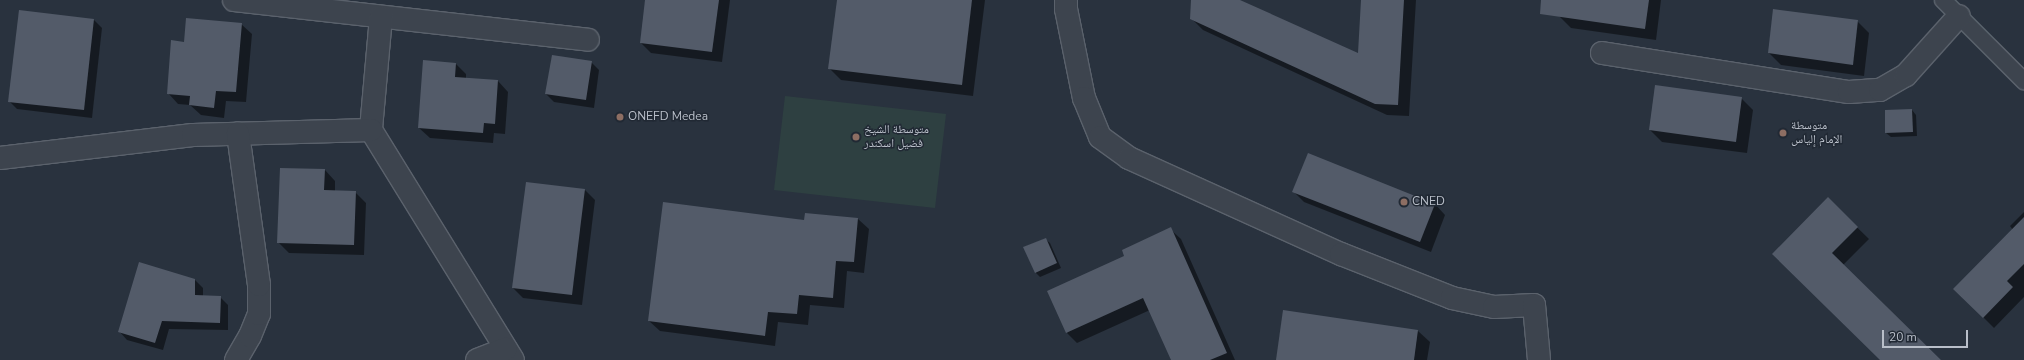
<!DOCTYPE html>
<html>
<head>
<meta charset="utf-8">
<style>
	body { margin:0 }
	#map { position:relative; width:2024px; height:360px; overflow:hidden; background:#29323e; font-family:"Nunito Sans","Noto Naskh Arabic",sans-serif }
	div>[style] { position:absolute }
	[style*='--x'] { left:calc(var(--x)*1px); top:calc(var(--y)*1px); width:calc(var(--w)*1px); rotate:calc(var(--a)*1deg) }
	.green>* { inset:0; background:#2e4041 }
	.shadow>* { inset:0; background:#0007 }
	.building>* { inset:0; background:#535b69 }
	.roads { filter:drop-shadow(1px 0 #5b626c) drop-shadow(-1px 0 #5b626c) drop-shadow(0 1px #5b626c) drop-shadow(0 -1px #5b626c) }
	.service>* { height:16px; margin:-8px; padding:0 8px; transform-origin:8px; border-radius:8px; background:#3d444e }
	.minor>* { height:22px; margin:-11px; padding:0 11px; transform-origin:11px; border-radius:11px; background:#3d444e }
	.dots>* { width:11px; height:11px; translate:-50% -50%; box-sizing:border-box; border:2px solid #212934; border-radius:50% }
	span { translate:-50% -50%; white-space:nowrap; text-align:center; line-height:1.15; -webkit-text-stroke:3px #212934; paint-order:stroke }
	.poi-label { font-size:12px; color:#b9bfc9 }
	.left { translate:0 -50%; text-align:left }
	.scale { position:absolute; left:1882px; top:330px; width:86px; height:18px; box-sizing:border-box; border:2px solid #b9bfc9; border-top:0; padding-left:5px; font-size:12px; line-height:14px; white-space:nowrap; color:#b9bfc9; -webkit-text-stroke:3px #212934; paint-order:stroke }
</style>
</head>
<body>
<div id="map">
	<div class="green">
		<div style="clip-path:polygon(785px 96px,946px 114px,935px 208px,774px 190px)"></div>
	</div>
	<div class="shadow">
		<div style="clip-path:polygon(646px 0,730px 0,722px 62px,651px 53px,641px 43px)"></div>
		<div style="clip-path:polygon(838px 0,985px 0,973px 96px,841px 80px,829px 68px)"></div>
		<div style="clip-path:polygon(1192px 0,1238px 0,1359px 55px,1362px 0,1416px 0,1409px 116px,1387px 115px,1203px 30px,1191px 18px)"></div>
		<div style="clip-path:polygon(1561px 0,1661px 0,1656px 40px,1571px 28px,1559px 16px)"></div>
		<div style="clip-path:polygon(94px 20px,102px 28px,92px 118px,17px 109px,9px 101px)"></div>
		<div style="clip-path:polygon(1857px 21px,1869px 33px,1864px 76px,1781px 65px,1769px 53px)"></div>
		<div style="clip-path:polygon(241px 24px,252px 34px,246px 102px,226px 101px,224px 118px,201px 115px,190px 105px,178px 104px,168px 93px,185px 43px)"></div>
		<div style="clip-path:polygon(591px 62px,599px 70px,594px 108px,554px 102px,546px 94px)"></div>
		<div style="clip-path:polygon(456px 64px,466px 74px,466px 79px,498px 81px,508px 92px,505px 134px,494px 133px,493px 143px,430px 138px,419px 128px)"></div>
		<div style="clip-path:polygon(1741px 98px,1753px 110px,1747px 153px,1662px 142px,1650px 130px)"></div>
		<div style="clip-path:polygon(1912px 110px,1916px 115px,1917px 136px,1891px 137px,1886px 133px)"></div>
		<div style="clip-path:polygon(325px 170px,335px 181px,335px 192px,355px 192px,366px 203px,364px 255px,289px 253px,278px 242px)"></div>
		<div style="clip-path:polygon(585px 190px,595px 200px,582px 305px,523px 298px,513px 288px)"></div>
		<div style="clip-path:polygon(1294px 192px,1435px 204px,1445px 215px,1431px 252px,1304px 202px)"></div>
		<div style="clip-path:polygon(1828px 199px,1869px 239px,1843px 265px,1940px 360px,1881px 360px,1773px 254px)"></div>
		<div style="clip-path:polygon(2024px 212px,2024px 297px,1994px 328px,1955px 289px,2013px 230px,2010px 226px)"></div>
		<div style="clip-path:polygon(858px 219px,869px 229px,864px 273px,847px 271px,844px 308px,810px 305px,808px 325px,778px 322px,775px 346px,660px 331px,649px 321px,805px 221px)"></div>
		<div style="clip-path:polygon(1170px 229px,1181px 239px,1235px 360px,1172px 360px,1150px 310px,1077px 343px,1067px 333px,1126px 257px)"></div>
		<div style="clip-path:polygon(1045px 239px,1050px 243px,1061px 268px,1040px 277px,1036px 273px,1024px 247px)"></div>
		<div style="clip-path:polygon(195px 280px,203px 288px,203px 296px,220px 297px,228px 305px,228px 330px,169px 329px,163px 350px,127px 340px,119px 331px)"></div>
		<div style="clip-path:polygon(1418px 331px,1430px 342px,1427px 360px,1278px 360px)"></div>
	</div>
	<div class="building">
		<div style="clip-path:polygon(645px 0,719px 0,712px 52px,640px 43px)"></div>
		<div style="clip-path:polygon(837px 0,972px 0,962px 85px,828px 69px)"></div>
		<div style="clip-path:polygon(1191px 0,1240px 0,1358px 53px,1361px 0,1404px 0,1398px 105px,1375px 104px,1190px 19px)"></div>
		<div style="clip-path:polygon(1541px 0,1649px 0,1645px 29px,1540px 14px)"></div>
		<div style="clip-path:polygon(1773px 9px,1858px 20px,1853px 65px,1768px 53px)"></div>
		<div style="clip-path:polygon(19px 10px,94px 19px,84px 110px,8px 102px)"></div>
		<div style="clip-path:polygon(186px 18px,242px 23px,236px 92px,216px 91px,214px 108px,189px 105px,190px 96px,167px 94px,171px 40px,184px 42px)"></div>
		<div style="clip-path:polygon(552px 55px,592px 61px,586px 100px,545px 94px)"></div>
		<div style="clip-path:polygon(423px 60px,456px 63px,455px 77px,498px 80px,495px 124px,484px 123px,483px 133px,418px 128px)"></div>
		<div style="clip-path:polygon(1655px 85px,1742px 97px,1736px 142px,1649px 130px)"></div>
		<div style="clip-path:polygon(1912px 109px,1913px 132px,1885px 133px,1885px 110px)"></div>
		<div style="clip-path:polygon(1308px 153px,1435px 204px,1420px 242px,1292px 192px)"></div>
		<div style="clip-path:polygon(280px 168px,325px 169px,324px 190px,356px 191px,354px 245px,277px 243px)"></div>
		<div style="clip-path:polygon(526px 182px,585px 189px,572px 295px,512px 288px)"></div>
		<div style="clip-path:polygon(1828px 197px,1858px 227px,1832px 253px,1941px 360px,1880px 360px,1772px 254px)"></div>
		<div style="clip-path:polygon(663px 202px,804px 220px,805px 213px,858px 218px,854px 262px,836px 261px,833px 298px,799px 295px,797px 314px,768px 312px,765px 336px,648px 321px)"></div>
		<div style="clip-path:polygon(2024px 217px,2024px 264px,2007px 281px,2013px 287px,1983px 318px,1953px 289px)"></div>
		<div style="clip-path:polygon(1171px 227px,1227px 353px,1210px 360px,1171px 360px,1143px 298px,1066px 333px,1047px 291px,1124px 256px,1122px 250px)"></div>
		<div style="clip-path:polygon(1046px 238px,1057px 263px,1035px 273px,1023px 247px)"></div>
		<div style="clip-path:polygon(139px 262px,195px 279px,195px 295px,221px 296px,220px 323px,162px 321px,155px 343px,118px 332px)"></div>
		<div style="clip-path:polygon(1283px 310px,1418px 330px,1414px 360px,1276px 360px)"></div>
	</div>
	<div class="roads">
		<div class="service">
			<div style="--x:1943;--y:0;--w:115;--a:45"></div>
		</div>
		<div class="minor">
			<div style="--x:234;--y:0;--w:356;--a:6.4"></div>
			<div style="--x:1066;--y:0;--w:9;--a:90"></div>
			<div style="--x:1066;--y:9;--w:91;--a:78.6"></div>
			<div style="--x:1084;--y:98;--w:42;--a:67.7"></div>
			<div style="--x:1100;--y:137;--w:36;--a:36"></div>
			<div style="--x:1129;--y:158;--w:233;--a:24.4"></div>
			<div style="--x:1341;--y:254;--w:119;--a:21.6"></div>
			<div style="--x:1452;--y:298;--w:43;--a:12.1"></div>
			<div style="--x:1494;--y:307;--w:40;--a:-2.9"></div>
			<div style="--x:1534;--y:305;--w:55;--a:84.8"></div>
			<div style="--x:381;--y:17;--w:113;--a:95.1"></div>
			<div style="--x:371;--y:130;--w:270;--a:58.3"></div>
			<div style="--x:1602;--y:53;--w:250;--a:9"></div>
			<div style="--x:1849;--y:92;--w:31;--a:-4"></div>
			<div style="--x:1880;--y:90;--w:30;--a:-30"></div>
			<div style="--x:1906;--y:75;--w:79;--a:-48.1"></div>
			<div style="--x:0;--y:158;--w:194;--a:-6.8"></div>
			<div style="--x:193;--y:135;--w:178;--a:-1.6"></div>
			<div style="--x:236;--y:360;--w:28;--a:-60"></div>
			<div style="--x:250;--y:336;--w:24;--a:-68"></div>
			<div style="--x:259;--y:314;--w:29;--a:-90"></div>
			<div style="--x:259;--y:285;--w:153;--a:-97.9"></div>
			<div style="--x:477;--y:360;--w:31;--a:-21"></div>
		</div>
	</div>
	<div class="dots">
		<div style="left:620px;top:117px;background:#8d6e63"></div>
		<div style="left:1783px;top:133px;background:#8d6e63"></div>
		<div style="left:856px;top:137px;background:#8d6e63"></div>
		<div style="left:1404px;top:202px;background:#8d6e63"></div>
	</div>
	<div class="poi-label">
		<span class="left" style="left:628px;top:117px">ONEFD Medea</span>
		<span class="left" style="left:1791px;top:133px">متوسطة<br>الإمام إلياس</span>
		<span class="left" style="left:864px;top:137px">متوسطة الشيخ<br>فضيل اسكندر</span>
		<span class="left" style="left:1412px;top:202px">CNED</span>
	</div>
	<div class="scale">20 m</div>
</div>
</body>
</html>
